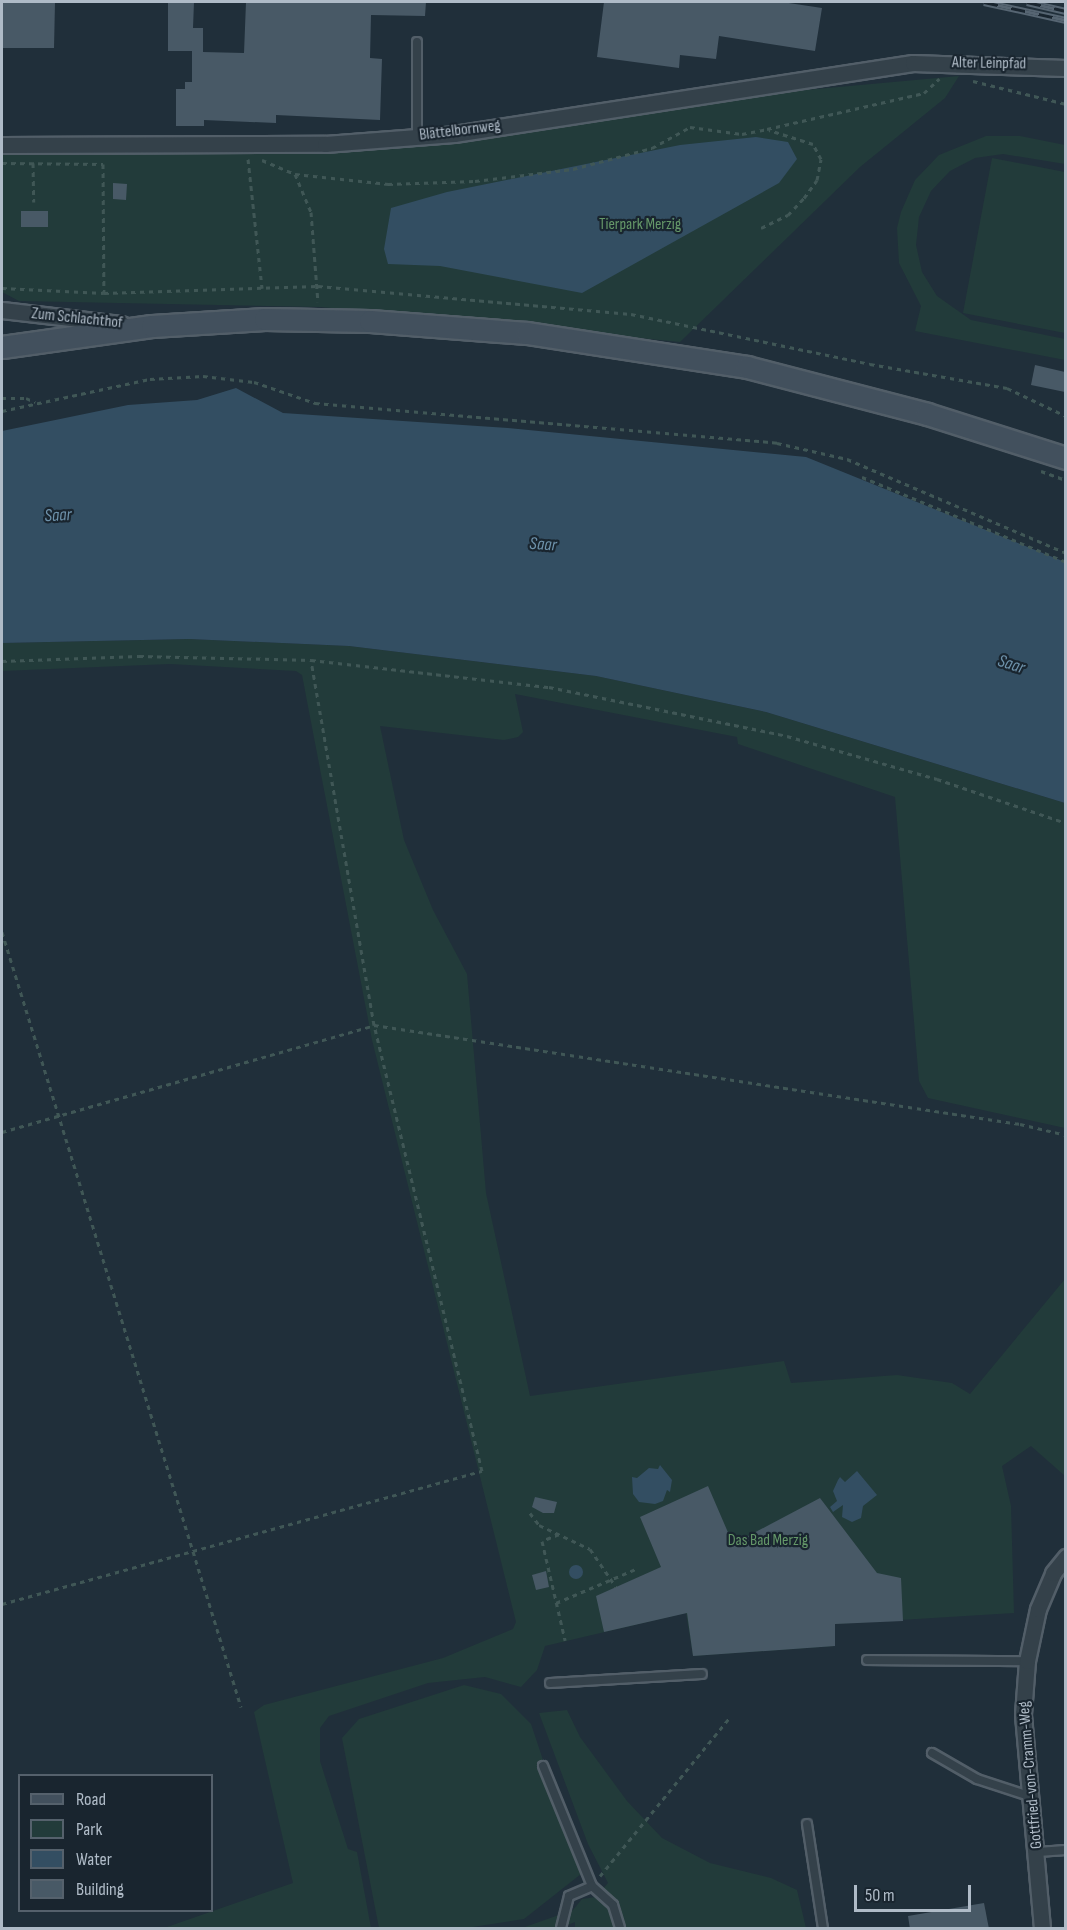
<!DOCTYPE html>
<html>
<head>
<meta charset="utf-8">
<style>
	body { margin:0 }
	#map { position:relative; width:1067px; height:1930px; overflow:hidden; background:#202f3a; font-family:"Sofia Sans Condensed",sans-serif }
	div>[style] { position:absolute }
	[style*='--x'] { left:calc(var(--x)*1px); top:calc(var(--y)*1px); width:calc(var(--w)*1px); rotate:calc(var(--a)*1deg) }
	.green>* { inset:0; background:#223b3a }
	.water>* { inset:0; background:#334e62 }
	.round { border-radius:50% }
	.building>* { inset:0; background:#485966 }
	.path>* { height:3px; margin-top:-1.5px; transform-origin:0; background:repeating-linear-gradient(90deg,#405756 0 4.5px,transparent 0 9px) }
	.roads { filter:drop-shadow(2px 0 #525e68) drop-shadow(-2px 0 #525e68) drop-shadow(0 2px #525e68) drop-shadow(0 -2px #525e68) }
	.service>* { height:8px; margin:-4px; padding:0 4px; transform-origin:4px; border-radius:4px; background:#34414a }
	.minor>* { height:15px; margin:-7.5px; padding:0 7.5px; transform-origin:7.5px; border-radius:7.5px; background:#34414a }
	.secondary>* { height:21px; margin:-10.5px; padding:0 10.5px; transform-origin:10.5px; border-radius:10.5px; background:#42505d }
	.rail>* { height:7px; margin-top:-3.5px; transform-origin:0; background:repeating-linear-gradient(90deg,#19252f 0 14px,#566572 0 28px); box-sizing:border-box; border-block:2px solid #566572 }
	span { translate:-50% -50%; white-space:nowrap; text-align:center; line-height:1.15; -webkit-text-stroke:4.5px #19252f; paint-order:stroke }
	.street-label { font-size:16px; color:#afbbc7 }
	.park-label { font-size:16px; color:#659869 }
	.water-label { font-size:18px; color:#6e92ab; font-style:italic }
	.frame { position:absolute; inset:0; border:3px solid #afbbc7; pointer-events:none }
	.legend { position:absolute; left:18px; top:1774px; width:195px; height:138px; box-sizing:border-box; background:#19252f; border:2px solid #55616c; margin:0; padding:8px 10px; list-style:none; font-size:18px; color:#afbbc7 }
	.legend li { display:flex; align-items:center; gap:12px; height:30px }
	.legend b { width:30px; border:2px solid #55616c }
	.scale { position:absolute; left:854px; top:1885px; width:117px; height:27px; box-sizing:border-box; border:3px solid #afbbc7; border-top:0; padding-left:8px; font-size:18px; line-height:21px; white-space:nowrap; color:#afbbc7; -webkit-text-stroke:4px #19252f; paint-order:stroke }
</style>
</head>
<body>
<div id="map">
	<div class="green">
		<div style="clip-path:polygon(959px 76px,945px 98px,860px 167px,680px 342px,321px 307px,19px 301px,2px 292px,2px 151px,320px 152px,459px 142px,729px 97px)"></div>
		<div style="clip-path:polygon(986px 136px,1020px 136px,1065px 145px,1065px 164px,1003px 154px,975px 158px,950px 171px,931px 191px,919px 217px,916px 245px,922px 272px,937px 296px,971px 320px,1065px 339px,1065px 360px,915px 331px,921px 306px,899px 263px,897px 228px,901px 212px,915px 180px,939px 155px)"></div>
		<div style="clip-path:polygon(992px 158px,1065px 172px,1065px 333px,963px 313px)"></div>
		<div style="clip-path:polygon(189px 639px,349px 646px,596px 676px,766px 712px,1065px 803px,1065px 1128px,928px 1098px,919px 1081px,895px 797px,738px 744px,737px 737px,515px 694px,523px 732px,518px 737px,504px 740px,380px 726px,404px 840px,433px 910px,467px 974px,486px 1193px,530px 1396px,784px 1361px,791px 1383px,897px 1375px,952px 1383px,970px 1394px,1065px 1279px,1065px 1476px,1031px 1446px,1002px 1466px,1011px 1506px,1014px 1613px,835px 1624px,835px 1646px,693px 1656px,686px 1613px,545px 1646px,537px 1670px,521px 1687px,485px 1677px,428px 1683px,329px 1716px,320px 1728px,320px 1761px,348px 1849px,357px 1852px,371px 1928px,164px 1928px,293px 1883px,254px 1712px,264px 1705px,443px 1658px,513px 1629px,516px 1622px,372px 1040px,302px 675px,296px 671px,170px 664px,2px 671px,2px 643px)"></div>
		<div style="clip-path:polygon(464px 1685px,501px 1694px,531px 1724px,581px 1874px,524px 1919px,466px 1928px,379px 1928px,342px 1738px,359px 1719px)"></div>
		<div style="clip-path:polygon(567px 1710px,580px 1737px,627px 1801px,662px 1838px,710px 1863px,771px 1878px,797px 1890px,806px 1928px,575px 1928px,575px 1922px,560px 1928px,522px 1928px,573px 1910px,582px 1899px,596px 1897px,608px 1883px,588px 1844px,539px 1713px)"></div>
	</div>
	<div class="water">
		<div style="clip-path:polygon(756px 137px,788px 142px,797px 159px,779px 183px,582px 293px,440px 266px,388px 264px,384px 249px,391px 208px,447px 192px,680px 145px)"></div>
		<div style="clip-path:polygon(236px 388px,283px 413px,508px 428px,806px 457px,1065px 562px,1065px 803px,766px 712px,596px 676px,349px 646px,189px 639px,2px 643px,2px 431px,128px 405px,197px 400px)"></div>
		<div style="clip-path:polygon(660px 1465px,672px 1480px,670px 1492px,667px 1490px,663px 1501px,655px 1504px,639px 1502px,633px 1494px,632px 1477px,637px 1478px,649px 1468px,658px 1469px)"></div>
		<div style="clip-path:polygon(857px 1471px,877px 1495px,863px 1506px,861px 1518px,852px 1522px,842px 1517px,843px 1505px,833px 1512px,830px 1507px,837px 1501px,833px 1491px,838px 1480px,840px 1477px,845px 1482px)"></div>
		<div class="round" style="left:569px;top:1565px;width:14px;height:14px"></div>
	</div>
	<div class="building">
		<div style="clip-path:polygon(2px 2px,55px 2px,54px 48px,2px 48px)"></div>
		<div style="clip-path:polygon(168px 2px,194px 2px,193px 28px,203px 28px,203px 52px,244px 53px,246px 2px,426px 2px,425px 16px,371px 15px,370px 58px,382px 59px,380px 120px,276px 115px,276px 123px,204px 120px,204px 126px,176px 126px,176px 89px,185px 89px,185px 82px,192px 82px,192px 51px,168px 51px)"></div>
		<div style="clip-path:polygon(604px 2px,782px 2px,822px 8px,815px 51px,719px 36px,716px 59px,680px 55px,679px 68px,597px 57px)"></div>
		<div style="clip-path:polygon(113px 183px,127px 184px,126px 200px,113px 199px)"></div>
		<div style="clip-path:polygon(21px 211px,48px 211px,48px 227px,21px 227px)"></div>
		<div style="clip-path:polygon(1035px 365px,1065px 372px,1065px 392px,1031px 385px)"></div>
		<div style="clip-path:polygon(708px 1486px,733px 1544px,820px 1498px,877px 1573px,901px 1578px,903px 1621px,835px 1624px,835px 1646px,693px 1656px,687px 1613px,604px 1632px,596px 1596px,661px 1567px,640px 1517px)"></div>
		<div style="clip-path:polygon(535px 1497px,557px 1502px,554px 1513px,543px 1513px,532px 1507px)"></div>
		<div style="clip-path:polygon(546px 1571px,549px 1587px,536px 1590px,532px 1575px)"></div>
		<div style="clip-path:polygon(984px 1903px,989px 1929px,910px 1929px,908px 1916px)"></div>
	</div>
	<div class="path">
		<div style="--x:973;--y:81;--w:96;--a:13.9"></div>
		<div style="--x:248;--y:159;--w:130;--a:83.8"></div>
		<div style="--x:262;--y:160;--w:36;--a:23"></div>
		<div style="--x:295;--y:174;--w:41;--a:67.2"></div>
		<div style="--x:311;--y:212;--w:90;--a:85.6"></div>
		<div style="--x:2;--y:163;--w:101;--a:0.6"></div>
		<div style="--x:103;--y:164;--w:129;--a:89.6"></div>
		<div style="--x:33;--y:163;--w:39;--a:89"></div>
		<div style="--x:295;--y:174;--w:94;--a:6.1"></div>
		<div style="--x:388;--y:184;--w:87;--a:-2"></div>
		<div style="--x:475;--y:181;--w:99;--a:-7"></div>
		<div style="--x:573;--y:169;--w:82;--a:-14.9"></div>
		<div style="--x:652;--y:148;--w:43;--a:-28.9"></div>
		<div style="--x:690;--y:127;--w:52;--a:7.7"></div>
		<div style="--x:742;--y:134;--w:25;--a:-11"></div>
		<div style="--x:767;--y:129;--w:161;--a:-12.9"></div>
		<div style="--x:924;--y:93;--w:21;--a:-43"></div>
		<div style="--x:761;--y:228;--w:30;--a:-26"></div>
		<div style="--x:788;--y:215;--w:23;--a:-47"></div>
		<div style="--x:804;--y:198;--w:22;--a:-54"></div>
		<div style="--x:817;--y:180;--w:21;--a:-79"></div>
		<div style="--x:821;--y:159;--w:17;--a:-118"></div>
		<div style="--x:813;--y:144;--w:46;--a:-162.3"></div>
		<div style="--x:2;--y:288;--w:102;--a:2.8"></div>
		<div style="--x:104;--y:293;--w:214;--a:-1.9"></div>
		<div style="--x:318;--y:286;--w:314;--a:5.1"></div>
		<div style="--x:631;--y:314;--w:244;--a:11.8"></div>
		<div style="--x:870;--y:364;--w:139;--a:9.9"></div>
		<div style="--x:1007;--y:388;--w:65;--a:25.4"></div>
		<div style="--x:2;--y:398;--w:24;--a:0"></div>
		<div style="--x:26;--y:398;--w:10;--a:24"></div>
		<div style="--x:2;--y:411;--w:151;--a:-12.2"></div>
		<div style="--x:150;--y:379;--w:53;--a:-3.2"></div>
		<div style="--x:203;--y:376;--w:51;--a:6.7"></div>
		<div style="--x:254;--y:382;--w:65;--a:19"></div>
		<div style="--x:315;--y:403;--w:464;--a:4.9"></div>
		<div style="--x:777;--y:443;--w:72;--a:12.9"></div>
		<div style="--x:847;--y:459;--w:238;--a:23.2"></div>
		<div style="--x:1041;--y:471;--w:27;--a:20"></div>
		<div style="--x:862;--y:477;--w:221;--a:22.6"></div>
		<div style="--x:2;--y:661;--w:137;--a:-2.1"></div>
		<div style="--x:139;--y:656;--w:172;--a:1.3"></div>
		<div style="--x:311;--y:660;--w:240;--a:6.5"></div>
		<div style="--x:549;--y:687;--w:243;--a:11.6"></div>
		<div style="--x:787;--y:736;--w:156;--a:16"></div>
		<div style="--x:937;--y:779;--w:136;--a:18.8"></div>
		<div style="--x:2;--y:932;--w:811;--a:72.86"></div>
		<div style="--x:2;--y:1132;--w:387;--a:-16"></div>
		<div style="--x:374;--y:1025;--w:654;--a:8.71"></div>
		<div style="--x:1020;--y:1124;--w:47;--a:13.4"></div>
		<div style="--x:530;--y:1513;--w:15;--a:53"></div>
		<div style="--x:539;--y:1525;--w:56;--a:25.2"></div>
		<div style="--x:590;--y:1549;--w:46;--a:55.6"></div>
		<div style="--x:559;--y:1534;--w:18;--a:158"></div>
		<div style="--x:542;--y:1541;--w:102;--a:76.9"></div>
		<div style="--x:556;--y:1603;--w:89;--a:-23.1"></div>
		<div style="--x:2;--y:1604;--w:498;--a:-15.5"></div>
		<div style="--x:482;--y:1471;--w:459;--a:-103.6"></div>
		<div style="--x:374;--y:1025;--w:370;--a:-99.8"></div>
		<div style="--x:600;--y:1876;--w:205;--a:-50.7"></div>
	</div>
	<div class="roads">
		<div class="service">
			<div style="--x:417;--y:137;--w:95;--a:-90"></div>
			<div style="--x:867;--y:1660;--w:160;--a:0.4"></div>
			<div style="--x:550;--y:1683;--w:152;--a:-3.4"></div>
			<div style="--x:932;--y:1753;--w:52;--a:30"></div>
			<div style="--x:977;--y:1779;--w:58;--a:18.1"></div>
			<div style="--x:543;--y:1766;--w:130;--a:67.8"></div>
			<div style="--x:807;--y:1824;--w:105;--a:81.3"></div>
			<div style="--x:1038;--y:1852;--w:28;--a:-4"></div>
			<div style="--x:561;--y:1928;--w:33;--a:-76"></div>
			<div style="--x:569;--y:1896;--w:25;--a:-23"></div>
			<div style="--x:592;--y:1886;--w:28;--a:42"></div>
			<div style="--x:613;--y:1905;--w:24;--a:73"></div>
		</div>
		<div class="minor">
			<div style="--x:2;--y:145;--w:323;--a:-0.2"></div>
			<div style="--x:325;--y:144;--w:129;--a:-4.4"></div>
			<div style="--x:454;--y:134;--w:464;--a:-8.8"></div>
			<div style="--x:913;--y:63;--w:153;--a:1.9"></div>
			<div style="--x:2;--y:310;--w:121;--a:6.7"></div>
			<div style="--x:1042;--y:1928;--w:215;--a:-95.1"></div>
			<div style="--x:1023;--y:1714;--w:53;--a:-85.7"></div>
			<div style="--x:1027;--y:1661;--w:53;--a:-78.1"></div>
			<div style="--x:1038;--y:1609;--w:39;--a:-67"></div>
			<div style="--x:1053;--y:1573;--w:21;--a:-51"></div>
		</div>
		<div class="secondary">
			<div style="--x:2;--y:347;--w:151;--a:-8"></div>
			<div style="--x:152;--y:326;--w:113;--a:-3.5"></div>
			<div style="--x:265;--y:319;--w:105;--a:1.1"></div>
			<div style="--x:370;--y:321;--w:157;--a:4.4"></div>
			<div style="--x:527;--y:333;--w:223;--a:8.8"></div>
			<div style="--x:747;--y:367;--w:186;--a:14.6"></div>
			<div style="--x:927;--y:414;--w:146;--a:17.6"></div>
		</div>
	</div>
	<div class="rail">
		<div style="--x:984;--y:2;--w:84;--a:12.4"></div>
		<div style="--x:1027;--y:2;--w:40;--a:13"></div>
	</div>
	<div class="street-label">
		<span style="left:989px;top:64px;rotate:1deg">Alter Leinpfad</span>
		<span style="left:460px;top:131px;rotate:-7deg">Blättelbornweg</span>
		<span style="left:77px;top:319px;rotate:6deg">Zum Schlachthof</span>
		<span style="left:1031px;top:1775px;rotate:-95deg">Gottfried-von-Cramm-Weg</span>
	</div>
	<div class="park-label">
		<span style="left:640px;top:225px">Tierpark Merzig</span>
		<span style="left:768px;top:1541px">Das Bad Merzig</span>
	</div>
	<div class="water-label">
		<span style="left:58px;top:516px;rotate:-3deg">Saar</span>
		<span style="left:543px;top:545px;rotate:4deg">Saar</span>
		<span style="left:1011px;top:665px;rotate:18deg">Saar</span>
	</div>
	<div class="frame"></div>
	<ul class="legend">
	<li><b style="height:8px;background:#42505d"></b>Road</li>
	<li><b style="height:16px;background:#223b3a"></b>Park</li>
	<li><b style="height:16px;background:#334e62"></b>Water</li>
	<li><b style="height:16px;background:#485966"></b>Building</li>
	</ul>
	<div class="scale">50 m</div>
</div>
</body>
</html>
